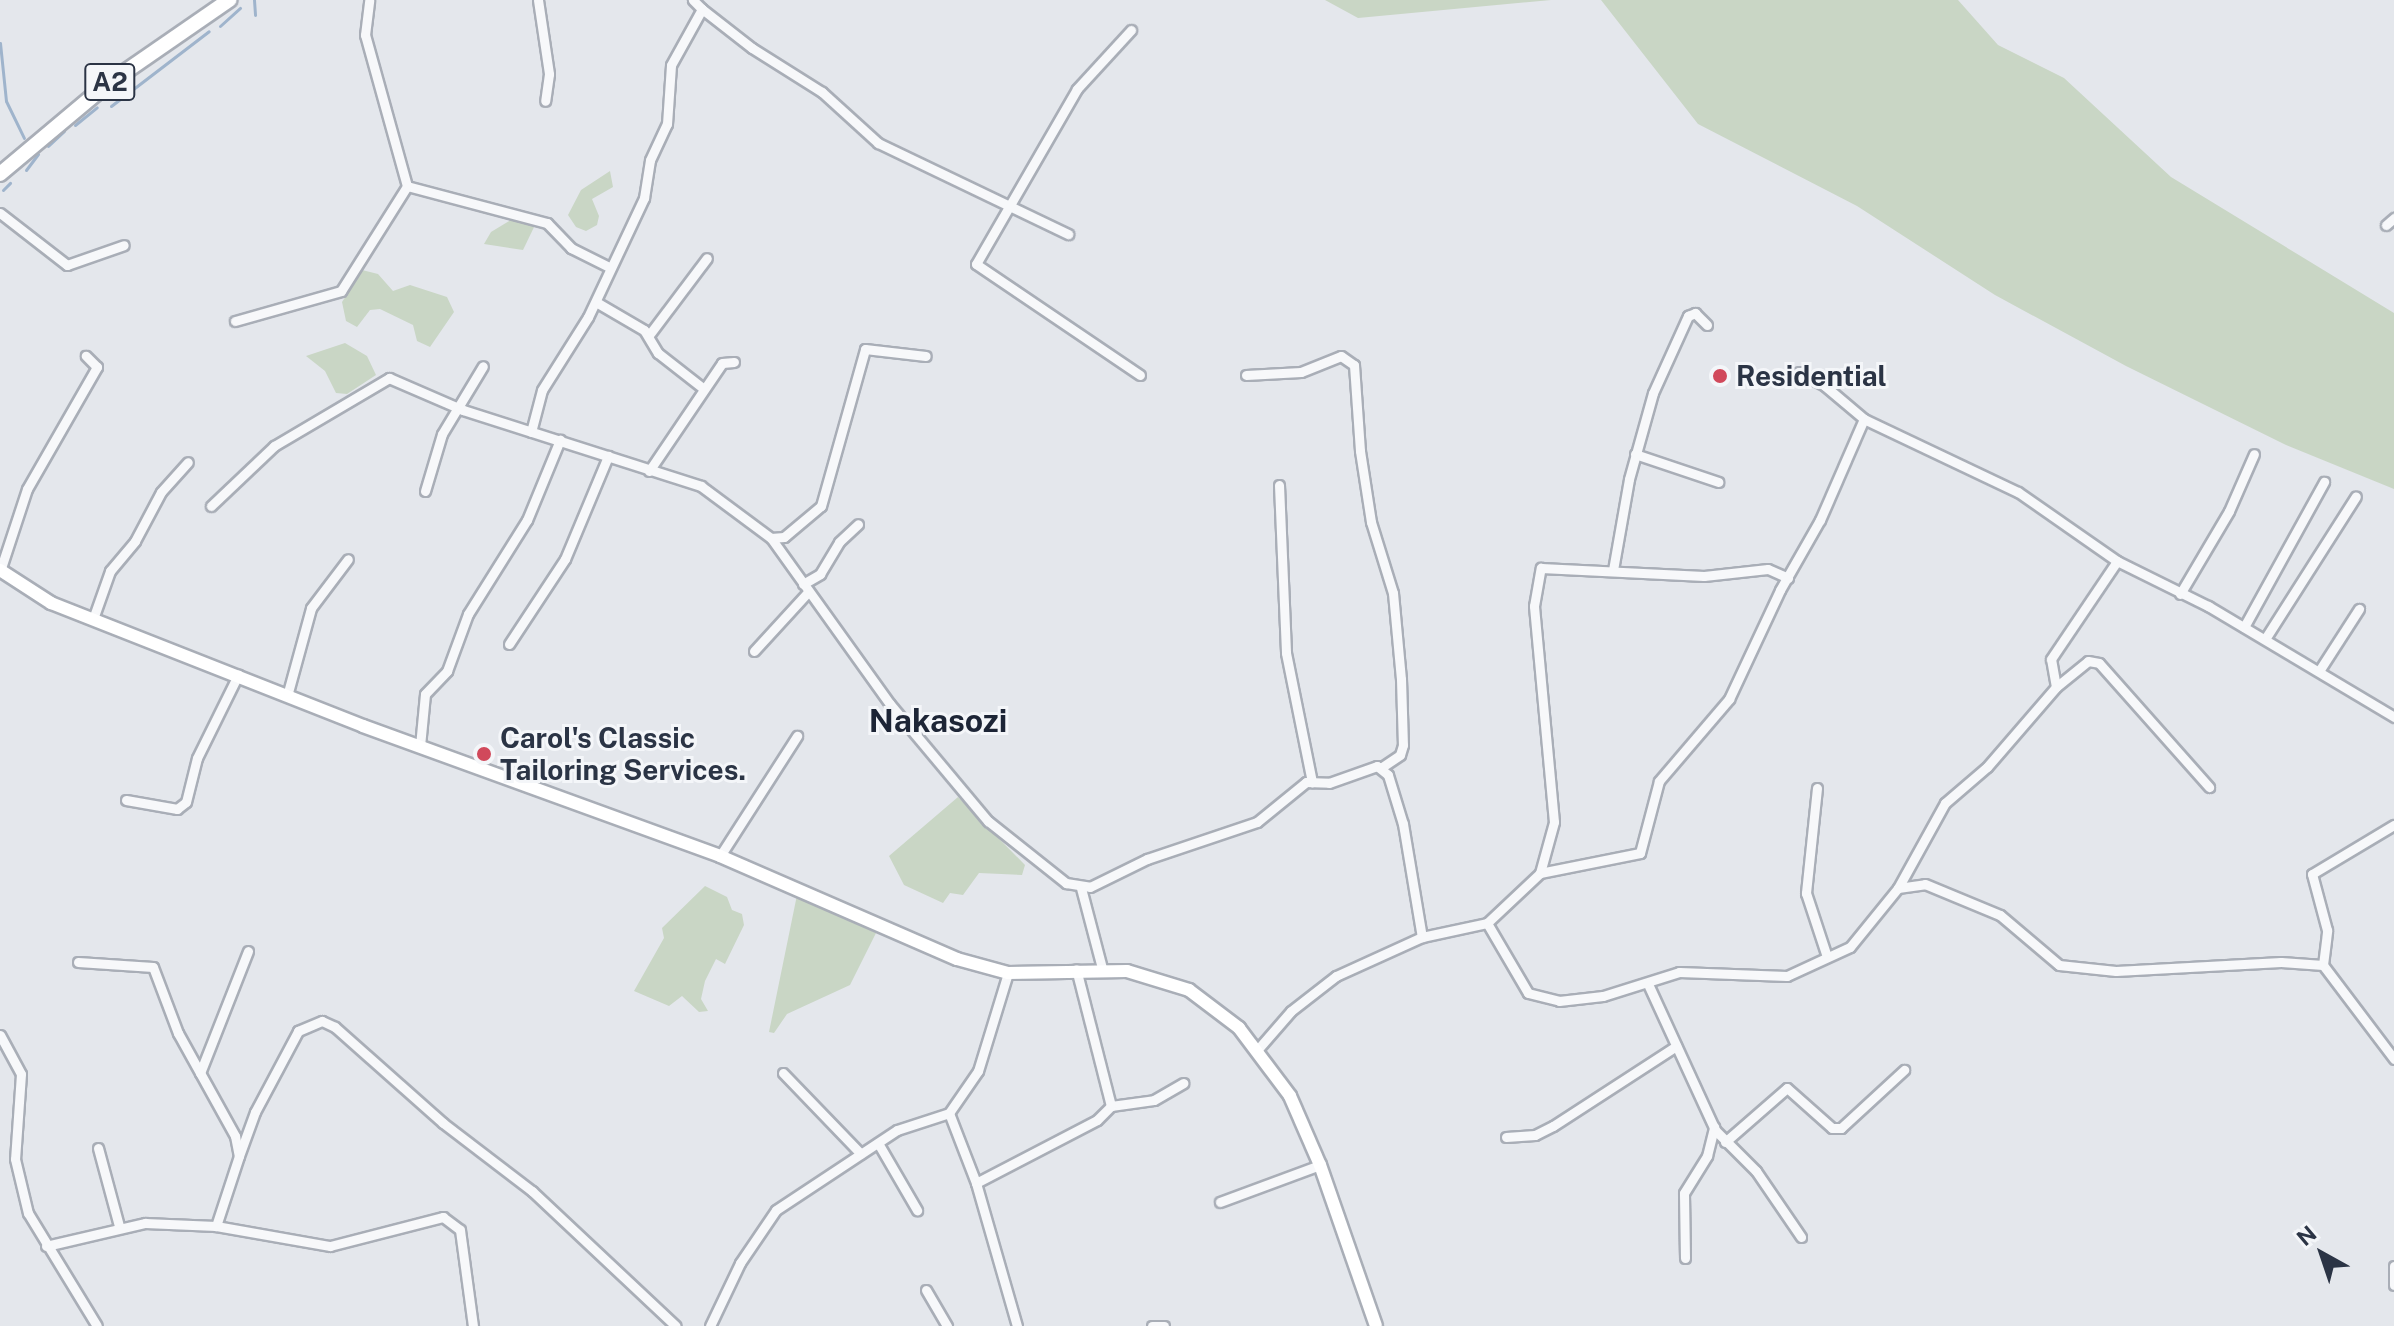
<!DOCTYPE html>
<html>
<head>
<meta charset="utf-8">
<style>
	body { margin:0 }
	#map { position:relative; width:2394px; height:1326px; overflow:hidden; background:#e4e7ec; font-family:"Public Sans",sans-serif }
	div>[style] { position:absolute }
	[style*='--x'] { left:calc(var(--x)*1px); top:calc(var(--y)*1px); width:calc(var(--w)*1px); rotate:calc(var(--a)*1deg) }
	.green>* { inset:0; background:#c9d6c5 }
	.stream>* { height:3px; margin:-1.5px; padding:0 1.5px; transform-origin:1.5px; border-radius:1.5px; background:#9fb4cc }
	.roads { filter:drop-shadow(2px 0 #a9aeb7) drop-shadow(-2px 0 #a9aeb7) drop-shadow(0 2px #a9aeb7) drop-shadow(0 -2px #a9aeb7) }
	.street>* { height:9px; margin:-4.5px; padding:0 4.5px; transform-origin:4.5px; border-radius:4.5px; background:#f7f8fa }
	.secondary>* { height:12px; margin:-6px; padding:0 6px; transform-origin:6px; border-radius:6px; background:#fff }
	.primary>* { height:14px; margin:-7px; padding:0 7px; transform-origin:7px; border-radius:7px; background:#fff }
	.dots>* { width:22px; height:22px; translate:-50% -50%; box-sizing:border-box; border:4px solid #f4f6f9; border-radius:50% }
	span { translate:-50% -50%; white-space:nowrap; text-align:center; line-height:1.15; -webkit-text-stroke:6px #f4f6f9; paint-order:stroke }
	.shield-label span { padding:2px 6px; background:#f4f6f9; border:2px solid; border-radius:6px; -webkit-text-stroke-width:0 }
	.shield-label { font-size:26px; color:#2b3445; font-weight:700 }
	.poi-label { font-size:28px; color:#2b3445; font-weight:700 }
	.left { translate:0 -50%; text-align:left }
	.quarter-label { font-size:32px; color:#1d2536; font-weight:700 }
	.north { position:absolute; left:2282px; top:1214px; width:80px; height:80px; -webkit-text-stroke:6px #f4f6f9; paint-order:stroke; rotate:320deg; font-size:22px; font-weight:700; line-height:32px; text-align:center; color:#2b3445 }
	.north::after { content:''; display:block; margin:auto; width:28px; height:36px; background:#2b3445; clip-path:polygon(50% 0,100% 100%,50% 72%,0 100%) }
</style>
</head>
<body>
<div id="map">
	<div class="green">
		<div style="clip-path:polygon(1325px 0,1551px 0,1358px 18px)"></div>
		<div style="clip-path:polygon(1601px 0,1958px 0,1998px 45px,2064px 78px,2171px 177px,2394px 313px,2394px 489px,2286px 445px,2126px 366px,1995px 295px,1857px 206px,1698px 124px)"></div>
		<div style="clip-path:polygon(610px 171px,613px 187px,592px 199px,599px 216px,597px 225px,586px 231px,576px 227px,568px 215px,581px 190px)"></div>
		<div style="clip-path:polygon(519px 215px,536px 223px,523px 250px,484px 244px,491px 232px)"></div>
		<div style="clip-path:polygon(362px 270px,378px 274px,393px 291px,410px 285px,447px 297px,454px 312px,430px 347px,417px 341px,413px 325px,380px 309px,370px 310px,357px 327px,346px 321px,342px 302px,348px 293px,343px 280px)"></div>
		<div style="clip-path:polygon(345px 343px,367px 356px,376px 375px,347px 394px,336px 393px,325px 371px,306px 356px)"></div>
		<div style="clip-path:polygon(958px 797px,1025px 865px,1022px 875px,979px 873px,963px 895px,950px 893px,943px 903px,904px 885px,889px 856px)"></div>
		<div style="clip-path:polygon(705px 886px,727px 897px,732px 910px,742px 914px,744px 925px,725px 964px,716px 959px,705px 981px,701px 999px,708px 1011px,699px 1012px,682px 996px,669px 1006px,634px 991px,664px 938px,662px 928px)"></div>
		<div style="clip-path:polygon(797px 895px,876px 933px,850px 985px,787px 1014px,774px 1033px,769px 1032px)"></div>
	</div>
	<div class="stream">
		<div style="--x:254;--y:0;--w:15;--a:86"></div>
		<div style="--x:220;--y:26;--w:27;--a:-42"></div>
		<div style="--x:0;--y:43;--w:58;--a:84.1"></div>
		<div style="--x:6;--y:101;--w:41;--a:64.1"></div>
		<div style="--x:111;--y:106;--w:123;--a:-37.4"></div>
		<div style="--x:75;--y:125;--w:28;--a:-39"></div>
		<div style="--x:48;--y:146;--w:22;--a:-43"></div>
		<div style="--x:26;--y:170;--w:20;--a:-53"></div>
		<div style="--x:3;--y:190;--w:10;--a:-45"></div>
	</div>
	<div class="roads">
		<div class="street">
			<div style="--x:538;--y:0;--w:75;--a:81.5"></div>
			<div style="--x:549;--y:74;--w:27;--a:98"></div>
			<div style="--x:702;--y:9;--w:63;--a:38"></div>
			<div style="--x:752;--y:48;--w:83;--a:32.2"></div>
			<div style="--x:822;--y:92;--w:76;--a:42.3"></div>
			<div style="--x:878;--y:143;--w:211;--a:25.6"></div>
			<div style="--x:1131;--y:30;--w:80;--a:132.5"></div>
			<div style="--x:1077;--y:89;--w:202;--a:120"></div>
			<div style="--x:976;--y:264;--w:198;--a:34.1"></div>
			<div style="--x:407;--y:186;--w:145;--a:14.8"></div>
			<div style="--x:547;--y:223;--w:35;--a:46"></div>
			<div style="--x:571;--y:248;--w:42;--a:26.6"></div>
			<div style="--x:0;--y:213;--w:85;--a:37.8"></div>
			<div style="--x:67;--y:265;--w:60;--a:-19.3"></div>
			<div style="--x:2386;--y:225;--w:11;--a:-41"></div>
			<div style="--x:596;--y:302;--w:56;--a:30.3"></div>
			<div style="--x:644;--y:330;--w:27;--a:59"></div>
			<div style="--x:658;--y:353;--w:58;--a:38"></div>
			<div style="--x:235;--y:321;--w:110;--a:-15.8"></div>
			<div style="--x:341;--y:291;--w:124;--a:-57.8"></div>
			<div style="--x:407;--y:186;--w:157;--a:-105.5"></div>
			<div style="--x:365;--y:35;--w:35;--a:-83"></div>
			<div style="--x:649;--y:335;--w:96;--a:-53"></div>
			<div style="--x:1799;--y:372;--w:30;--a:28"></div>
			<div style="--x:1825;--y:386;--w:51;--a:40.2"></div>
			<div style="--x:1864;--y:419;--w:170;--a:25.4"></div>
			<div style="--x:2018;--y:492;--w:121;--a:34.9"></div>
			<div style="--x:2117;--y:561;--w:102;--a:26.3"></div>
			<div style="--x:2208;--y:606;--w:217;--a:30.8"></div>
			<div style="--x:1246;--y:375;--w:55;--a:-3.1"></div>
			<div style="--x:1301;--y:372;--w:43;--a:-21.8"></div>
			<div style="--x:1341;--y:356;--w:16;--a:35"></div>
			<div style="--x:1354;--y:365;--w:86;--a:86"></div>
			<div style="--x:1360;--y:451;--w:72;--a:81.2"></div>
			<div style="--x:1371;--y:522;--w:74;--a:72.8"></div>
			<div style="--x:1393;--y:593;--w:86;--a:84.7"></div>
			<div style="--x:1401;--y:679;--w:66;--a:88.3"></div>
			<div style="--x:1403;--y:745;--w:10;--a:107"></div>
			<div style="--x:1400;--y:755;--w:22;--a:146"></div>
			<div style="--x:531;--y:432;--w:43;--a:-75.3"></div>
			<div style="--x:542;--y:390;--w:86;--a:-57.8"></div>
			<div style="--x:588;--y:317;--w:132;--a:-64.8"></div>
			<div style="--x:644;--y:198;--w:38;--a:-81"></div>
			<div style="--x:650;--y:160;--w:40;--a:-65"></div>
			<div style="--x:667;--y:124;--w:59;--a:-86.1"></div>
			<div style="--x:671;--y:65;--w:64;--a:-61"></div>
			<div style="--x:702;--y:9;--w:13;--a:-135"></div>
			<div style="--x:1635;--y:454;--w:88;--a:18.6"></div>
			<div style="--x:649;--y:471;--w:130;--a:-55.9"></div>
			<div style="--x:722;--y:363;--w:12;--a:-5"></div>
			<div style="--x:1279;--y:485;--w:168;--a:87.6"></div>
			<div style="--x:1286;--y:653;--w:132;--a:78.6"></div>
			<div style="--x:425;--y:491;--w:59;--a:-73.4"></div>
			<div style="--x:442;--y:434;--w:79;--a:-58.9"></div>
			<div style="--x:211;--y:506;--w:87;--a:-43.6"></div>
			<div style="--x:274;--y:446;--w:134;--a:-30.6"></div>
			<div style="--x:389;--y:378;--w:81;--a:23.4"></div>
			<div style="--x:463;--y:410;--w:250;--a:17.7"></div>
			<div style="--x:701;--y:486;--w:87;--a:36.6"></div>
			<div style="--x:771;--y:538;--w:204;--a:54.4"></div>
			<div style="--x:890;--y:704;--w:153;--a:50.1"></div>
			<div style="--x:988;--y:821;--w:100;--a:38.5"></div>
			<div style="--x:1066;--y:883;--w:24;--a:9"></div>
			<div style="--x:1090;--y:887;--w:64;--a:-26.2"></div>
			<div style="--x:1147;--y:859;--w:116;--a:-18.6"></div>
			<div style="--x:1257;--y:822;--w:63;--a:-39.2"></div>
			<div style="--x:1306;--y:782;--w:23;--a:2"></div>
			<div style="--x:1329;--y:783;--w:51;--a:-19.5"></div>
			<div style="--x:1377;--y:766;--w:14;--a:39"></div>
			<div style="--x:1388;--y:775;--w:51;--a:73"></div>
			<div style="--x:1403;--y:824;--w:115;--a:80.5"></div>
			<div style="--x:771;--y:538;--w:13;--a:-4"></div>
			<div style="--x:784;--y:537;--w:48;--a:-40"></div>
			<div style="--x:821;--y:506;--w:163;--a:-74.3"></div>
			<div style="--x:865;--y:349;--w:61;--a:6.5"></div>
			<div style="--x:1613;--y:570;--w:92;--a:-80"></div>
			<div style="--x:1629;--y:479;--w:89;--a:-74.4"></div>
			<div style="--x:1653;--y:393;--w:85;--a:-65.6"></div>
			<div style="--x:1688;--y:316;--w:8;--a:-23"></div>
			<div style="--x:1695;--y:313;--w:17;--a:45"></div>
			<div style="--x:0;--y:571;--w:86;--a:-71.8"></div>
			<div style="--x:27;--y:489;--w:141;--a:-60.2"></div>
			<div style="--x:97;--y:367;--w:16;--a:-135"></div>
			<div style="--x:803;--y:584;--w:20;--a:-30"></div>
			<div style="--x:820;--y:574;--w:37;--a:-59"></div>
			<div style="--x:839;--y:542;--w:26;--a:-43"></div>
			<div style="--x:2180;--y:594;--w:96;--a:-59.4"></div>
			<div style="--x:2229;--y:511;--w:62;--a:-66.3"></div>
			<div style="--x:93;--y:619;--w:51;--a:-70.5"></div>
			<div style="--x:110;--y:571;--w:39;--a:-50"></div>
			<div style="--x:135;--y:541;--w:55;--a:-62"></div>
			<div style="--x:161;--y:492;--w:40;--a:-48"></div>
			<div style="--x:2244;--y:627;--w:166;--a:-61.1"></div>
			<div style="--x:2265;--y:639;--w:169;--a:-57.5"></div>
			<div style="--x:509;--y:644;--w:102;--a:-56.6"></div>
			<div style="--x:565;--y:559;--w:112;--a:-67.3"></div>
			<div style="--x:754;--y:651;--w:80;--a:-47.5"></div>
			<div style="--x:2319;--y:671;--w:74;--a:-57.2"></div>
			<div style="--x:2056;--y:687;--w:41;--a:-39.1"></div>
			<div style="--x:2088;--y:661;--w:11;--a:10"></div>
			<div style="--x:2099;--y:663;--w:166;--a:48.4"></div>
			<div style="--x:287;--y:696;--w:91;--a:-74.7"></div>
			<div style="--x:311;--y:608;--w:61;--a:-52.9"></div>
			<div style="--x:420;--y:746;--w:52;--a:-84.5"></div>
			<div style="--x:425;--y:694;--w:32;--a:-46"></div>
			<div style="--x:447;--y:671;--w:61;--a:-69.8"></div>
			<div style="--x:468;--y:614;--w:111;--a:-57.9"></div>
			<div style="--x:527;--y:520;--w:87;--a:-67.6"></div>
			<div style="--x:1817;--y:788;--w:106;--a:96"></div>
			<div style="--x:1806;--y:893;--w:67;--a:71.8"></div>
			<div style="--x:126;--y:800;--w:52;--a:10"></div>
			<div style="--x:177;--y:809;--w:11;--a:-38"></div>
			<div style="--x:186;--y:802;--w:45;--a:-76"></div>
			<div style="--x:197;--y:758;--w:93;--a:-63.7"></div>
			<div style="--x:720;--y:856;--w:143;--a:-57.3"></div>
			<div style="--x:1540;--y:873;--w:102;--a:-11.3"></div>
			<div style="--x:1640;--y:853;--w:74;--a:-75.2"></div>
			<div style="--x:1659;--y:781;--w:108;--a:-49.5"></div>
			<div style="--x:1729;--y:699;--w:120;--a:-64.9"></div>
			<div style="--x:1780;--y:590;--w:81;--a:-60.3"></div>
			<div style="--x:1820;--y:520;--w:110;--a:-66.5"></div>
			<div style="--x:1081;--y:888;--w:83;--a:75.3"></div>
			<div style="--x:1898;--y:888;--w:97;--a:-61.1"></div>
			<div style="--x:1945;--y:803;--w:55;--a:-40.6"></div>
			<div style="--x:1987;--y:767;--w:106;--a:-49.2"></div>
			<div style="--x:2056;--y:687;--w:28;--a:-100"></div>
			<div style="--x:2051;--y:659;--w:118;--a:-56"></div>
			<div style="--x:1487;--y:923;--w:81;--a:59.6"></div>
			<div style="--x:1528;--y:993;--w:32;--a:14"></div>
			<div style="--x:1559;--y:1001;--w:44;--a:-6.5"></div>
			<div style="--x:1603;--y:996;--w:80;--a:-17.5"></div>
			<div style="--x:1679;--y:972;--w:108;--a:2.1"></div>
			<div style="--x:1787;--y:976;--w:69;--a:-24.7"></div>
			<div style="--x:1850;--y:947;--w:76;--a:-50.9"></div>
			<div style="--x:1898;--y:888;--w:27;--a:-8"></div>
			<div style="--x:1925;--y:884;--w:81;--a:22.5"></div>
			<div style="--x:2000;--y:915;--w:77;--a:40.3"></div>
			<div style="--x:2059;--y:965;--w:57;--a:6"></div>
			<div style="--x:2116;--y:971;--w:165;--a:-3.1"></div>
			<div style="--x:2281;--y:962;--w:42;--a:4.1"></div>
			<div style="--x:2323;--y:965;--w:118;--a:52.9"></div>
			<div style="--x:78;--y:962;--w:75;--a:3.8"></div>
			<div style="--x:153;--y:967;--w:71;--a:69.3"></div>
			<div style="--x:178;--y:1033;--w:118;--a:61"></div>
			<div style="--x:235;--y:1136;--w:20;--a:79"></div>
			<div style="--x:239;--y:1156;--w:74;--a:108.2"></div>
			<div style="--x:2323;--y:965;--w:35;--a:-83"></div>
			<div style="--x:2327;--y:930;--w:58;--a:-105"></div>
			<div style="--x:2312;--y:874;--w:96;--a:-30.9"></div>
			<div style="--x:1648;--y:984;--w:161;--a:65.3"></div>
			<div style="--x:1715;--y:1130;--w:58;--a:45"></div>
			<div style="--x:1756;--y:1171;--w:80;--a:55.7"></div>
			<div style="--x:0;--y:1035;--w:44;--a:61.7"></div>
			<div style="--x:21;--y:1074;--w:85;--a:94"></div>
			<div style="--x:15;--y:1159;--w:56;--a:76.5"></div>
			<div style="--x:28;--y:1213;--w:132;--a:58.6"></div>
			<div style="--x:1258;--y:1049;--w:50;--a:-49"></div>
			<div style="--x:1291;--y:1011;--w:57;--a:-37.9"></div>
			<div style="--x:1336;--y:976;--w:94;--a:-24.4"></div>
			<div style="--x:1422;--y:937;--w:66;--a:-12.2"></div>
			<div style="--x:1487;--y:923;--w:73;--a:-43.3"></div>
			<div style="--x:1540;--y:873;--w:53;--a:-74.6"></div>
			<div style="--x:1554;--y:822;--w:217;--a:-95.3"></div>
			<div style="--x:1534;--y:606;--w:39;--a:-80"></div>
			<div style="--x:1541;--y:568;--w:163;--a:2.8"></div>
			<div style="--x:1704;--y:576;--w:64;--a:-6.2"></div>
			<div style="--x:1768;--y:569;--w:22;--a:24"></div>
			<div style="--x:200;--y:1073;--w:131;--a:-68.5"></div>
			<div style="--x:783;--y:1073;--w:112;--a:46.1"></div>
			<div style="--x:1111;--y:1106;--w:43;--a:-7.9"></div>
			<div style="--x:1154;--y:1100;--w:34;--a:-30"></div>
			<div style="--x:949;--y:1113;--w:75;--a:68.9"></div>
			<div style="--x:976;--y:1183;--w:149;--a:74"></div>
			<div style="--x:1506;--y:1137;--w:29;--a:-4"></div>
			<div style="--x:1535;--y:1135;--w:20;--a:-27"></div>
			<div style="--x:1553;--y:1126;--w:147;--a:-33"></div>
			<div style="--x:1725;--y:1142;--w:82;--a:-41.1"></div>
			<div style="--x:1787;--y:1088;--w:60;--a:41.6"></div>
			<div style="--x:1832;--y:1128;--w:9;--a:0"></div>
			<div style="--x:1841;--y:1128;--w:86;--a:-42.6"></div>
			<div style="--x:878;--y:1143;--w:78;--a:59.8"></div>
			<div style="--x:98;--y:1148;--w:81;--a:74.9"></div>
			<div style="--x:239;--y:1156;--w:47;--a:-70"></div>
			<div style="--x:255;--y:1112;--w:92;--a:-62"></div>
			<div style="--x:298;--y:1031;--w:26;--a:-23"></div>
			<div style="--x:322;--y:1021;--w:14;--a:25"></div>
			<div style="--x:335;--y:1027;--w:144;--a:41.6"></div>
			<div style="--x:443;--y:1123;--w:112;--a:37.4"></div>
			<div style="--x:532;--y:1191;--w:197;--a:43.2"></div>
			<div style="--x:976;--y:1183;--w:136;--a:-27.5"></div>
			<div style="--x:1097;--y:1120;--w:20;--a:-45"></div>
			<div style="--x:1111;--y:1106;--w:141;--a:-104.3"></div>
			<div style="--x:1220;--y:1202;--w:107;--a:-20.3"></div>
			<div style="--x:46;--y:1246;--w:102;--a:-13.1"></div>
			<div style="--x:145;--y:1223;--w:71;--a:2.4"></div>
			<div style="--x:216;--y:1226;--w:116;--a:10"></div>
			<div style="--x:330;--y:1246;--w:117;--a:-14.4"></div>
			<div style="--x:443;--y:1217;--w:21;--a:37"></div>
			<div style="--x:460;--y:1230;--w:97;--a:82.3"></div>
			<div style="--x:1685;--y:1258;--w:65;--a:-90.9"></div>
			<div style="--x:1684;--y:1193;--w:44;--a:-58.1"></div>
			<div style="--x:1707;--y:1156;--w:30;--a:-76"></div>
			<div style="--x:2394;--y:1266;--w:19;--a:90"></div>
			<div style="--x:926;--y:1290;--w:42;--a:59.7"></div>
			<div style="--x:710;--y:1326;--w:70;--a:-64.5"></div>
			<div style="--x:740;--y:1263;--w:64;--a:-55.8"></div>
			<div style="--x:776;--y:1210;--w:145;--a:-33.5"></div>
			<div style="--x:897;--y:1130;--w:55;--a:-18.1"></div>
			<div style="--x:949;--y:1113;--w:51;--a:-55.4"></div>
			<div style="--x:978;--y:1071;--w:102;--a:-73"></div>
			<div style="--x:1152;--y:1326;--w:12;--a:0"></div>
		</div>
		<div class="secondary">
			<div style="--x:0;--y:570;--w:61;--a:32.9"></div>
			<div style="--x:51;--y:603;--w:335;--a:21.5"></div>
			<div style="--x:363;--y:726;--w:380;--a:20"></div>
			<div style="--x:720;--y:856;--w:258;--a:23.5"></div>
			<div style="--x:957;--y:959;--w:53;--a:15.4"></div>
			<div style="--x:1008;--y:973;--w:119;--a:-1"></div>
			<div style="--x:1127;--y:971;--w:65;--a:17"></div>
			<div style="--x:1189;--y:990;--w:63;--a:37.2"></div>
			<div style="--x:1239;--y:1028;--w:85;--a:53.1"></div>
			<div style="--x:1290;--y:1096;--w:75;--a:66.5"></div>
			<div style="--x:1320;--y:1165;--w:170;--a:70.8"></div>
		</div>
		<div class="primary">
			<div style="--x:0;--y:174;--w:138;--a:-40"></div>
			<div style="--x:106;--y:85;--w:150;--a:-34.6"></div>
		</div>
	</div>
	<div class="dots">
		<div style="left:1720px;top:376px;background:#d1495b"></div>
		<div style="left:484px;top:754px;background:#d1495b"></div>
	</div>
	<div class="shield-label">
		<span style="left:110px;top:82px">A2</span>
	</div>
	<div class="poi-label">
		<span class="left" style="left:1736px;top:376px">Residential</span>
		<span class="left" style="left:500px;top:754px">Carol's Classic<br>Tailoring Services.</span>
	</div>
	<div class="quarter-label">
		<span style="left:938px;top:721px">Nakasozi</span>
	</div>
	<div class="north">N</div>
</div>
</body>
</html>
